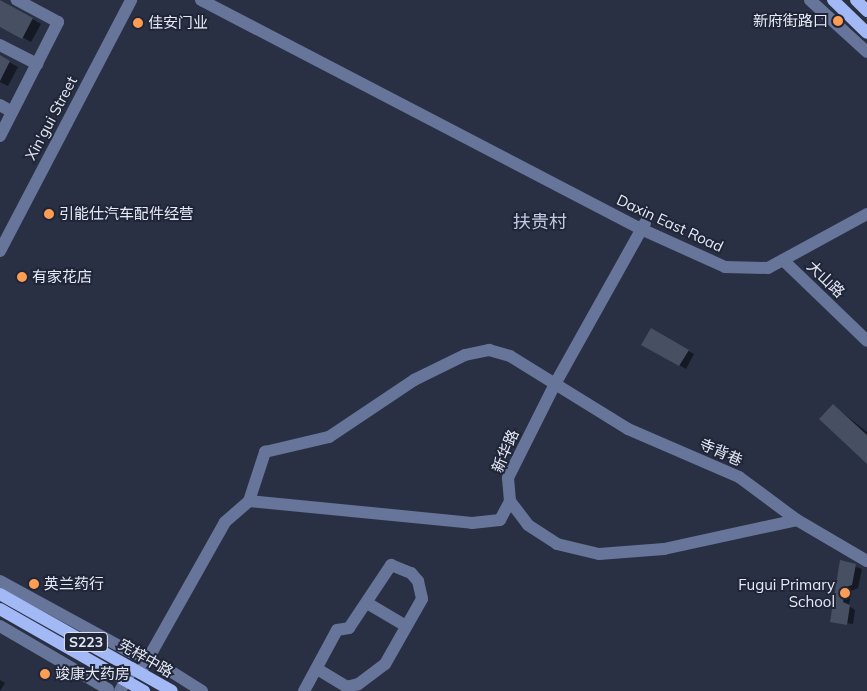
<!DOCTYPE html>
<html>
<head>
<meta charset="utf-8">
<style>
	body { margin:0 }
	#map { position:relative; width:867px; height:691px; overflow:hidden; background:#293043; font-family:Mulish,"Noto Sans SC",sans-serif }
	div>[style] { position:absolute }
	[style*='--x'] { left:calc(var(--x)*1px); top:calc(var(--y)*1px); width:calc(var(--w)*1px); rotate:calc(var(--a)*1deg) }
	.shadow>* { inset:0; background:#0007 }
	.building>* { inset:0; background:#474f63 }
	.minor>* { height:12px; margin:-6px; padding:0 6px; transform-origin:6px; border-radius:6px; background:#67759a }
	.major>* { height:12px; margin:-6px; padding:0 6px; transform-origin:6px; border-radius:6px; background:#a3b9f6 }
	.dots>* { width:14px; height:14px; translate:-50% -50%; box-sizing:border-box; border:2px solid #202638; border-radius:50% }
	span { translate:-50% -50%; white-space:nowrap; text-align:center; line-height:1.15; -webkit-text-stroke:4px #202638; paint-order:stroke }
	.shield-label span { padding:1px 4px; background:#202638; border:1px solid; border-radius:4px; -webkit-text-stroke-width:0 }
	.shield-label { font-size:14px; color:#e6eaf7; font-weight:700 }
	.poi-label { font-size:15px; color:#e6eaf7 }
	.right { translate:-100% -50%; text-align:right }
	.left { translate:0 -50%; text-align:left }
	.street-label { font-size:15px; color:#e6eaf7 }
	.quarter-label { font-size:18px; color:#c2cbe3 }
</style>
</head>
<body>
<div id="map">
	<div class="shadow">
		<div style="clip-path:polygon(0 0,41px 24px,31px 42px,0 25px)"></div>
		<div style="clip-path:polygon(0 57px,18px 67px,8px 86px,0 82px)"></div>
		<div style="clip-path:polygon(651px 330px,694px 354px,686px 369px,643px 344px)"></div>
		<div style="clip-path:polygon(834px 406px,867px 432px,867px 462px)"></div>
		<div style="clip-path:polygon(841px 562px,862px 569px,858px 588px,851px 591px,849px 606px,855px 610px,853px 624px,831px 621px)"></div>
		<div style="clip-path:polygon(0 680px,5px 683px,0 691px)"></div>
	</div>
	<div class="building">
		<div style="clip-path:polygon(0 0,33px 18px,22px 39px,0 27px)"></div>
		<div style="clip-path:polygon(0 55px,10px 61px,0 81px)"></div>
		<div style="clip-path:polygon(651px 328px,689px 350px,679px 366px,641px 345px)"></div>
		<div style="clip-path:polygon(833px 404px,867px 435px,867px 464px,819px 419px)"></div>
		<div style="clip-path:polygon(840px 560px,856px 564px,852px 585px,846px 587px,843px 602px,850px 605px,847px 625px,830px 622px)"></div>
	</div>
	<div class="minor">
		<div style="--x:201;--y:0;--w:496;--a:27.5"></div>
		<div style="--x:641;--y:229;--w:92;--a:24.3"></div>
		<div style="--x:725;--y:267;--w:43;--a:1.3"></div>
		<div style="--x:768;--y:268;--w:113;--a:-28.6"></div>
		<div style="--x:810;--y:0;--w:77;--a:42.4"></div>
		<div style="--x:0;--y:45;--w:42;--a:27.2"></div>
		<div style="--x:0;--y:105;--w:14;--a:30"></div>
		<div style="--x:0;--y:136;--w:128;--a:-63"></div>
		<div style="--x:58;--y:22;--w:47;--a:-151.8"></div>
		<div style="--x:645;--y:223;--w:187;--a:119.2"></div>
		<div style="--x:554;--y:386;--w:103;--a:116.6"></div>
		<div style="--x:508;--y:478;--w:23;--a:85"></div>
		<div style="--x:510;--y:501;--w:30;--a:53"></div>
		<div style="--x:528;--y:525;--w:35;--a:33"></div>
		<div style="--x:557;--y:544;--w:43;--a:13.4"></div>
		<div style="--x:599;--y:554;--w:65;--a:-4.4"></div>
		<div style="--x:664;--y:549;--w:136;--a:-12.3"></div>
		<div style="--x:0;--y:251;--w:283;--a:-62.4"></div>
		<div style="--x:784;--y:261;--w:115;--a:43.9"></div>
		<div style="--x:249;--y:501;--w:224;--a:5.6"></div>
		<div style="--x:472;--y:523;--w:28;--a:-6"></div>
		<div style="--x:500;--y:520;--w:21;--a:-62"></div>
		<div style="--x:0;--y:581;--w:153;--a:28.6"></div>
		<div style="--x:367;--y:603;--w:45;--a:30.5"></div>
		<div style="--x:0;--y:626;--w:125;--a:30.3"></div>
		<div style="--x:164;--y:667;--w:45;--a:32.3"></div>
		<div style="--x:140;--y:673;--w:173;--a:-60.6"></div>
		<div style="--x:225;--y:522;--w:32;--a:-41"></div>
		<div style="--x:249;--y:501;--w:52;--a:-71.9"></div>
		<div style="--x:265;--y:452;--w:66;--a:-13.2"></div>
		<div style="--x:329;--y:437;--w:102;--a:-33.8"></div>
		<div style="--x:414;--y:380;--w:57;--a:-26.1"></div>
		<div style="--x:465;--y:355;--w:25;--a:-12"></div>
		<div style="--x:489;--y:350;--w:22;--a:16"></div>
		<div style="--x:510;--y:356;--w:139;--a:31.7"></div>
		<div style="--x:628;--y:429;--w:121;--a:23.4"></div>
		<div style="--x:739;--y:477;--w:72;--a:36.6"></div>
		<div style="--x:797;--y:520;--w:81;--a:30.4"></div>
		<div style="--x:120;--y:691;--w:26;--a:-61"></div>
		<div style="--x:304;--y:691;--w:69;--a:-61.6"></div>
		<div style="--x:337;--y:630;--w:12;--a:-9"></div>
		<div style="--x:349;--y:628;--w:76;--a:-56.3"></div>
		<div style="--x:391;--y:565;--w:22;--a:22"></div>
		<div style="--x:411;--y:573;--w:11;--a:49"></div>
		<div style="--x:418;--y:581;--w:18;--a:77"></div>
		<div style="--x:422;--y:599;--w:75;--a:119.6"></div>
		<div style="--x:385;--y:664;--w:34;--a:143"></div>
		<div style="--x:358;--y:684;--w:11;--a:165"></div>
		<div style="--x:347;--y:687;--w:35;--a:-149"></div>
	</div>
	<div class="major">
		<div style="--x:833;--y:0;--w:47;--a:44.1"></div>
		<div style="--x:856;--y:0;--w:16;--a:45"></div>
		<div style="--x:0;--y:594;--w:197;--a:29.4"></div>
		<div style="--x:0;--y:609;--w:166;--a:29.7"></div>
	</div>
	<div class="dots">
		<div style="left:838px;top:21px;background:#fc9d53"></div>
		<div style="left:138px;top:23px;background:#fc9d53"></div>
		<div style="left:49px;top:214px;background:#fc9d53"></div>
		<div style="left:22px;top:277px;background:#fc9d53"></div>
		<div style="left:34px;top:584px;background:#fc9d53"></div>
		<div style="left:845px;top:593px;background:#fc9d53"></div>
		<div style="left:45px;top:674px;background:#fc9d53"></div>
	</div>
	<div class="shield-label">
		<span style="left:86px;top:642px">S223</span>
	</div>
	<div class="poi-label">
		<span class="right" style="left:828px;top:21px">新府街路口</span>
		<span class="left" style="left:148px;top:23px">佳安门业</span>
		<span class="left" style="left:59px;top:214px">引能仕汽车配件经营</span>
		<span class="left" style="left:32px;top:277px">有家花店</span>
		<span class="left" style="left:44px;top:584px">英兰药行</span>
		<span class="right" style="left:835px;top:593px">Fugui Primary<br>School</span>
		<span class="left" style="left:55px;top:674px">竣康大药房</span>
	</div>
	<div class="street-label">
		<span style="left:51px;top:118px;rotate:-62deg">Xin'gui Street</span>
		<span style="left:670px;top:223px;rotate:25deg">Daxin East Road</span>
		<span style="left:826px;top:279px;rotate:44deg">大山路</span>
		<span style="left:505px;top:451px;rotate:-67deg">新华路</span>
		<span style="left:721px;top:452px;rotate:24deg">寺背巷</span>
		<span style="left:146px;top:658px;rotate:30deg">宪梓中路</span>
	</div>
	<div class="quarter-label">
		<span style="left:540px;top:222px">扶贵村</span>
	</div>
</div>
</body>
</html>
